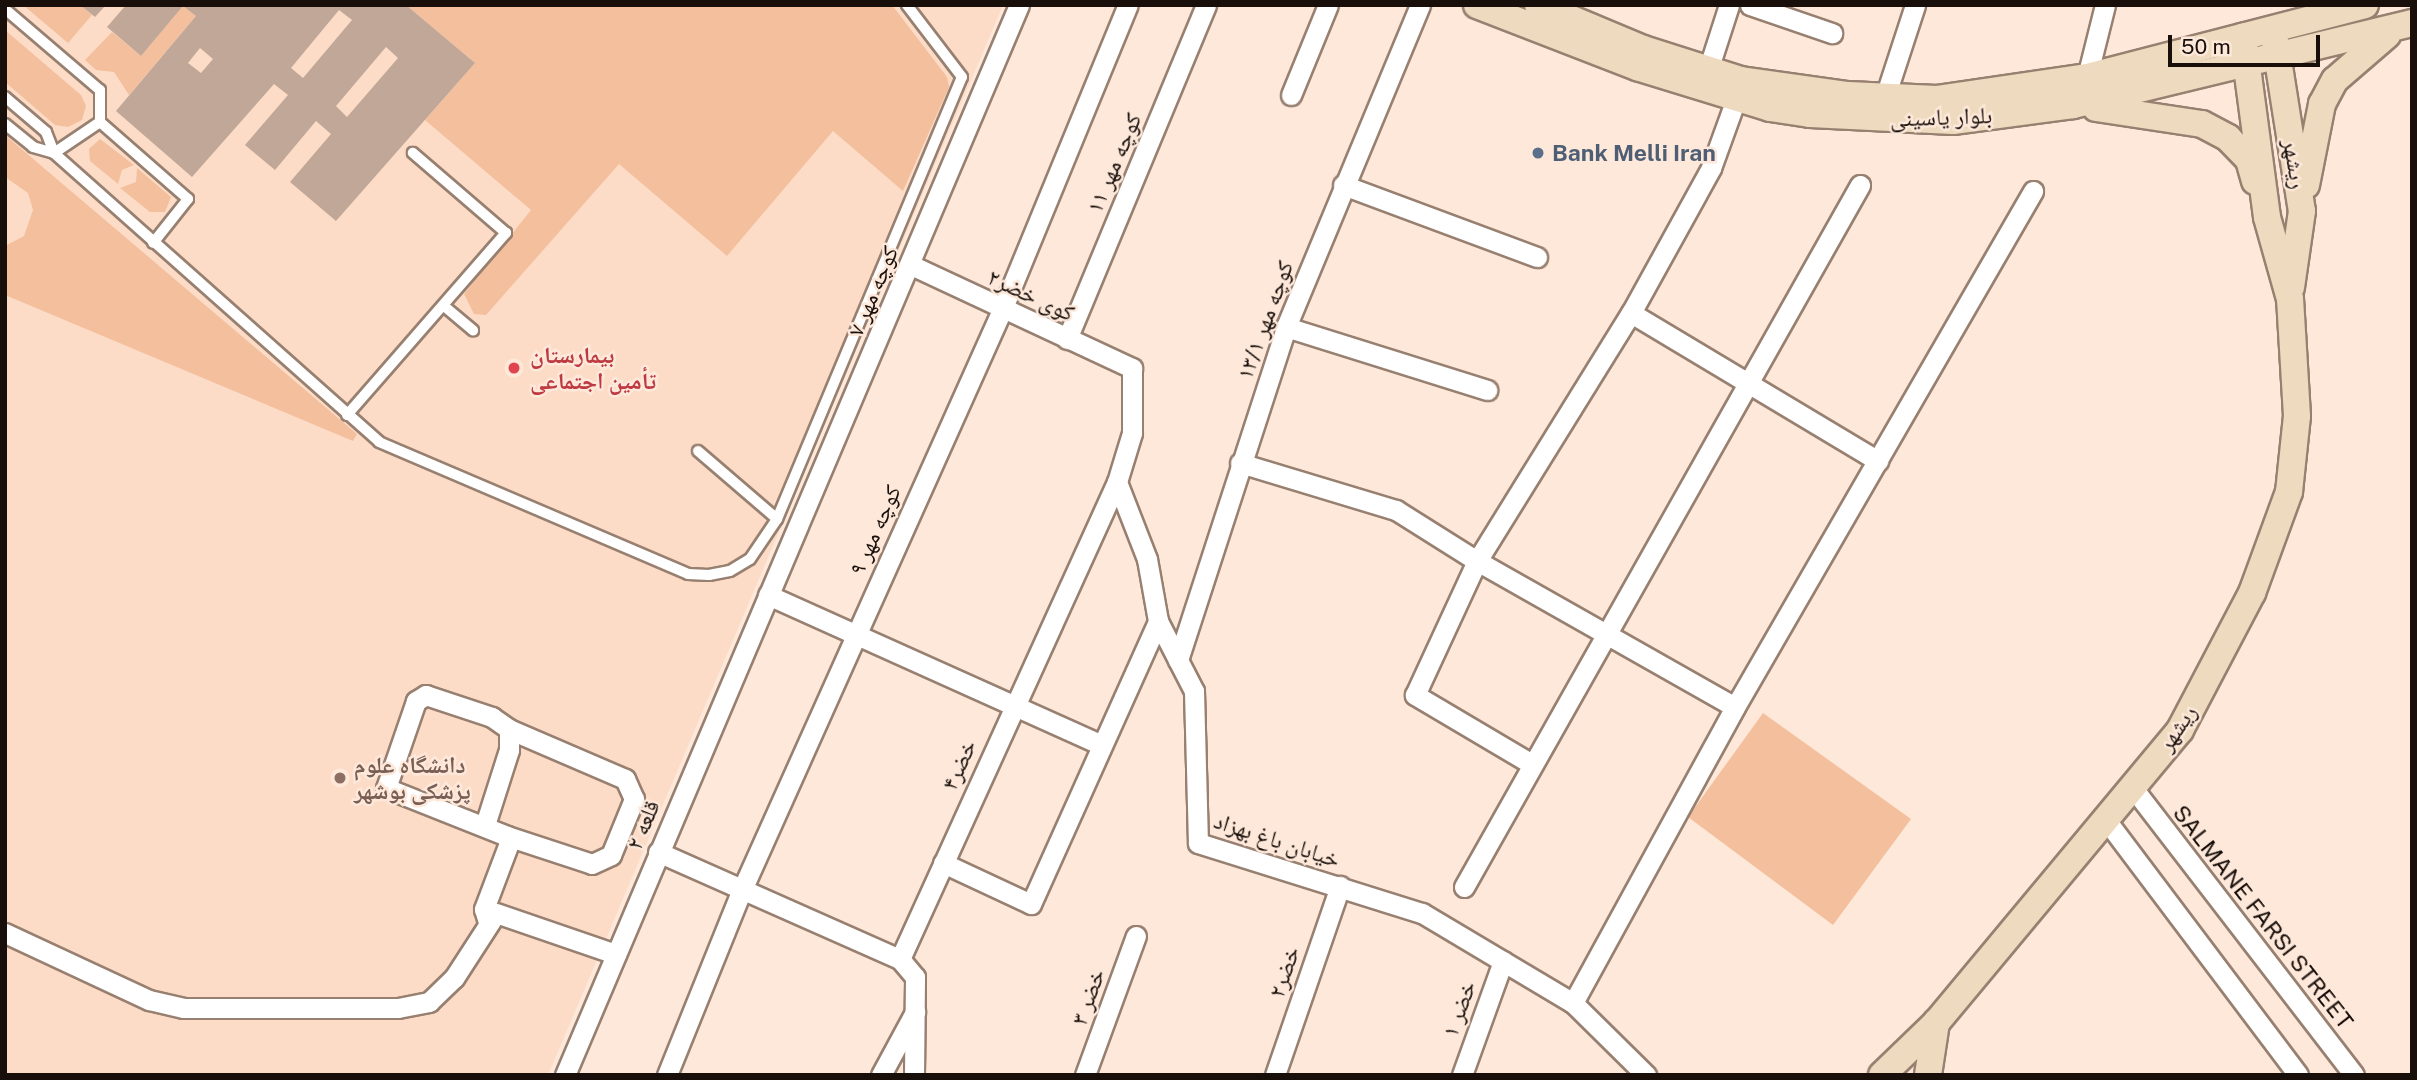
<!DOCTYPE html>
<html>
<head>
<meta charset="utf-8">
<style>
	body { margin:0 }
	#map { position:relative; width:2417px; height:1080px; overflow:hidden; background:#fde8da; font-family:"Public Sans","Noto Naskh Arabic",sans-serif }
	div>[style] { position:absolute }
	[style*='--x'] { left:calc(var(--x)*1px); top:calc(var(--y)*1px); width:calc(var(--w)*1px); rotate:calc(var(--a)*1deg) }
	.built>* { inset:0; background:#fddcc7 }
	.green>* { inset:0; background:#f3bf9d }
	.building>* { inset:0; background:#c0a797 }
	.roads { filter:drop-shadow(2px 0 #988071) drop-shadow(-2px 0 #988071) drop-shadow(0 2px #988071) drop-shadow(0 -2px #988071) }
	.lane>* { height:10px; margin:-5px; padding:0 5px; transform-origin:5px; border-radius:5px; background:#fff }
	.street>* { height:19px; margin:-9.5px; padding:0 9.5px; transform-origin:9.5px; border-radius:9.5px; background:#fff }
	.secondary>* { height:26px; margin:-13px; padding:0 13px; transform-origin:13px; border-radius:13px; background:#eedabe }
	.dots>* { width:19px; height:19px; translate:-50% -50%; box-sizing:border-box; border:4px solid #fde8da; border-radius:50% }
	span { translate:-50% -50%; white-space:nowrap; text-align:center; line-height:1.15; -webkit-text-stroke:5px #fde8da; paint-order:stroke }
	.street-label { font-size:23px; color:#180f0a }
	.service-label { font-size:23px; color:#4e5e75; font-weight:700 }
	.left { translate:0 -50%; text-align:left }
	.health-label { font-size:23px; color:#be3a42; font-weight:700 }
	.education-label { font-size:23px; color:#785e54; font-weight:700 }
	.frame { position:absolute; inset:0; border:7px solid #180f0a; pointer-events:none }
	.scale { position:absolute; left:2168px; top:35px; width:152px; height:32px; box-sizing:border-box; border:4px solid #180f0a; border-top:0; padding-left:9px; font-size:21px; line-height:24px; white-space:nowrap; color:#180f0a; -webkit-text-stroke:5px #fde8da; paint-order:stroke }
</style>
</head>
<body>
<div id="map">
	<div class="built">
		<div style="clip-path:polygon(5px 5px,1003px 5px,548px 1075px,5px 1075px)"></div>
	</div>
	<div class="green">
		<div style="clip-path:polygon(23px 5px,80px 5px,92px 15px,68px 43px)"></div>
		<div style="clip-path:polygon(406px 5px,892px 5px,947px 77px,949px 87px,903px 191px,833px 131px,727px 256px,619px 164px,486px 315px,474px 314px,464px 294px,531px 210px,425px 120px,475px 63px)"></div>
		<div style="clip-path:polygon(183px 6px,196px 16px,129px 95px,114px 72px,96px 70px,85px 60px,112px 32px,141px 56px)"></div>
		<div style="clip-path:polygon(5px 30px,81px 95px,86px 106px,82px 120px,68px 127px,55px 125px,5px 82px)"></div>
		<div style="clip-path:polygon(5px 135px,357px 434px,353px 441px,5px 295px,5px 246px,24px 236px,33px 210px,28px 193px,5px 177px)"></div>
		<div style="clip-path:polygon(100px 139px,134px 165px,122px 170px,118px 184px,90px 161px,89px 149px)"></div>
		<div style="clip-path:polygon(137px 168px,171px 197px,165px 212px,150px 212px,120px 188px,136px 182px)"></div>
		<div style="clip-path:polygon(1763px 713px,1911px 819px,1833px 925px,1688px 817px)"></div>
	</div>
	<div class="building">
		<div style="clip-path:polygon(80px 5px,106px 5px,95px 17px)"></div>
		<div style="clip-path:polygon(evenodd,126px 5px,406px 5px,475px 63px,336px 221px,290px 182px,331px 134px,316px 121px,275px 170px,245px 145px,288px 95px,274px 84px,192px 177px,116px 111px,196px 16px,183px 6px,141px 56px,107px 27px,126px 5px,339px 10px,352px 20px,303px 78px,291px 68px,339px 10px,126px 5px,386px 47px,398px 58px,347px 117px,336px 106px,386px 47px,126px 5px,200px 48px,213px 59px,201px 73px,188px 63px,200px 48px)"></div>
	</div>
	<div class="roads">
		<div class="lane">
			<div style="--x:5;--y:9;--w:125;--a:40.5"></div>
			<div style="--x:100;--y:90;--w:32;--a:90"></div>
			<div style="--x:5;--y:97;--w:54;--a:40.5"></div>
			<div style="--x:46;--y:132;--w:22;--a:69"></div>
			<div style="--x:5;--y:124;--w:36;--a:39"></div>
			<div style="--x:33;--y:147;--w:22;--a:16"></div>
			<div style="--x:54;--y:153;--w:435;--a:41.6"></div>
			<div style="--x:379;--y:442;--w:336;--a:23.1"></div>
			<div style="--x:688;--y:574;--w:21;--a:3"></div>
			<div style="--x:709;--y:575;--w:21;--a:-11"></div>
			<div style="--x:730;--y:571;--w:23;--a:-31"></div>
			<div style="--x:750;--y:559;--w:48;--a:-56"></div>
			<div style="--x:777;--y:519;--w:479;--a:-67.3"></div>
			<div style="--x:962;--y:77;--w:91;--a:-127.4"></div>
			<div style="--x:54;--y:153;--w:55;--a:-34"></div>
			<div style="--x:100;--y:122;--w:117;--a:41.2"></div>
			<div style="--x:188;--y:199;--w:56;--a:128.5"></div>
			<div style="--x:444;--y:306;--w:38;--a:40"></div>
			<div style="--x:347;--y:415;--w:242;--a:-48.9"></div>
			<div style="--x:506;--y:233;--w:123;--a:-139.3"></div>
			<div style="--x:698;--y:451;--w:104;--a:40.7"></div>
		</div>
		<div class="street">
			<div style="--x:1750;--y:5;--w:87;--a:18.9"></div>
			<div style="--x:1708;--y:70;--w:68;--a:-72.1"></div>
			<div style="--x:2087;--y:77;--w:74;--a:-76"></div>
			<div style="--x:1291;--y:95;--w:97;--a:-67.7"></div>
			<div style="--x:1885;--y:97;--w:97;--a:-71.9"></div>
			<div style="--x:1343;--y:185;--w:207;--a:20.4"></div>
			<div style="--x:911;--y:265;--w:244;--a:25"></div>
			<div style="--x:1132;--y:368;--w:65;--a:90"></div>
			<div style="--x:1132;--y:433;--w:51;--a:107"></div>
			<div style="--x:1117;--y:482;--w:83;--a:68.7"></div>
			<div style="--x:1147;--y:559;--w:63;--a:79.9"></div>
			<div style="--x:1158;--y:621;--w:79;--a:62.8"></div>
			<div style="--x:1194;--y:691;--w:152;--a:88.5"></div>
			<div style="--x:1198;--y:843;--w:235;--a:17.4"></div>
			<div style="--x:1422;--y:913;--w:176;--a:30.8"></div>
			<div style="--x:1573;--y:1003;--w:103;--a:44.6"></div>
			<div style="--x:1631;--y:313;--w:288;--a:30.9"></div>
			<div style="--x:1286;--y:327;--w:211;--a:17.4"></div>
			<div style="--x:1067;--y:339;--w:362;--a:-67.4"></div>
			<div style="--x:1240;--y:463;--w:163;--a:16.8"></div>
			<div style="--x:1396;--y:510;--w:96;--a:32.2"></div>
			<div style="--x:1477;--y:561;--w:296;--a:29.5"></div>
			<div style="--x:768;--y:595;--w:365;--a:24.2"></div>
			<div style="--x:1178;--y:660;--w:350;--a:-72"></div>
			<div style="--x:1286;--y:327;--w:349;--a:-67.4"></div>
			<div style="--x:1530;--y:763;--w:134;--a:-149.4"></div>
			<div style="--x:1415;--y:695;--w:148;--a:-65.2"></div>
			<div style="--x:1477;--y:561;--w:292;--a:-58.2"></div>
			<div style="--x:1631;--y:313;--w:166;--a:-61.1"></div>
			<div style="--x:1711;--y:168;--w:73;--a:-70.1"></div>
			<div style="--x:2133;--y:788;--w:362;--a:52.4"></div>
			<div style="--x:2106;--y:820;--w:319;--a:53"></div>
			<div style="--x:485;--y:825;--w:79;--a:-72.3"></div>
			<div style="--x:509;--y:750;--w:21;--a:-90"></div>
			<div style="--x:509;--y:729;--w:21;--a:-145"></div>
			<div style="--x:492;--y:717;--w:70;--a:-161.6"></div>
			<div style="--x:426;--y:695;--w:12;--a:149"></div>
			<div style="--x:416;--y:701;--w:92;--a:109"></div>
			<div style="--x:386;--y:788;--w:130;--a:21.6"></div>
			<div style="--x:507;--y:836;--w:7;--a:74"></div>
			<div style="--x:509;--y:843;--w:71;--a:110.7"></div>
			<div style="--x:484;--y:909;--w:14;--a:73"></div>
			<div style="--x:507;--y:836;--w:89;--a:18.2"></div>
			<div style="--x:592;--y:864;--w:21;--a:-25"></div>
			<div style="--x:611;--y:855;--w:61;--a:-67.7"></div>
			<div style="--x:634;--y:799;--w:22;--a:-114"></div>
			<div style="--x:625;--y:779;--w:126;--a:-156.7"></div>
			<div style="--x:658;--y:852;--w:265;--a:23.9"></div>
			<div style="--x:943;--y:863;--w:97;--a:25"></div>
			<div style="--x:1031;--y:904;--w:310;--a:-65.8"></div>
			<div style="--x:1464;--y:887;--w:806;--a:-60.57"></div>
			<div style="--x:5;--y:933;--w:159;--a:25"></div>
			<div style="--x:149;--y:1000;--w:35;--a:13"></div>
			<div style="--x:183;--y:1008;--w:215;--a:0"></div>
			<div style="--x:398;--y:1008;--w:32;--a:-11"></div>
			<div style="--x:429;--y:1002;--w:35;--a:-44"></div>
			<div style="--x:454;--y:978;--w:77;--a:-57.1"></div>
			<div style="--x:496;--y:913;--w:127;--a:18.9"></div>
			<div style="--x:1573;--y:1003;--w:337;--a:-61.3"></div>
			<div style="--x:1735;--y:707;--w:596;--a:-59.99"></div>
			<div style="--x:565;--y:1075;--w:1162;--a:-67.01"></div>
			<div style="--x:667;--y:1075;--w:197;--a:-68"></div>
			<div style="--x:741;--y:892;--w:638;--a:-65.85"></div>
			<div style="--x:1002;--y:310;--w:330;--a:-67.6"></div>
			<div style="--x:881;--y:1075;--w:72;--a:-61.6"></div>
			<div style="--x:914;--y:1075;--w:98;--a:-89.4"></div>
			<div style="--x:915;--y:977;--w:23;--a:-130"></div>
			<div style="--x:900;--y:959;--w:524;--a:-65.54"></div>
			<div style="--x:1085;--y:1075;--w:148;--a:-69.9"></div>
			<div style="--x:1275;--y:1075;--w:200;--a:-71"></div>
			<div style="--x:1462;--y:1075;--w:121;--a:-70.2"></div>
		</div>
		<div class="secondary">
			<div style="--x:1477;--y:5;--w:172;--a:21.2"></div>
			<div style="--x:1637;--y:67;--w:139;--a:17.1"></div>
			<div style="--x:1770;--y:108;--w:40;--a:8.5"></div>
			<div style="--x:1810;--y:114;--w:143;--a:2.8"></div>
			<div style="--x:1953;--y:121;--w:121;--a:-7.6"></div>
			<div style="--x:2073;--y:105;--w:349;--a:-13.6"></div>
			<div style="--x:1538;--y:5;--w:114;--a:22.7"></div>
			<div style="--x:1643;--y:49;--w:103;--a:17.6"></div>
			<div style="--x:1741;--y:80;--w:108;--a:8"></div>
			<div style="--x:1848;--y:95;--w:89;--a:2.6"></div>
			<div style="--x:1937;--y:99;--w:152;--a:-8.3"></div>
			<div style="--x:2087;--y:77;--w:287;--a:-14.5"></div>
			<div style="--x:2275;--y:41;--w:172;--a:81"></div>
			<div style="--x:2302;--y:211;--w:77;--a:98.2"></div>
			<div style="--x:2096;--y:108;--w:107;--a:8.6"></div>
			<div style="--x:2202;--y:124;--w:30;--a:28"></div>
			<div style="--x:2228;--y:138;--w:30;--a:46"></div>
			<div style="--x:2249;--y:160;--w:22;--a:74"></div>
			<div style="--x:2306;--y:185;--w:83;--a:-78.8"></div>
			<div style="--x:2322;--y:104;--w:27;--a:-62"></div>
			<div style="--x:2335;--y:80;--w:69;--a:-40.9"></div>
			<div style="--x:1882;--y:1075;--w:75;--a:-43.9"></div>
			<div style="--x:1936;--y:1023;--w:381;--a:-50.2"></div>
			<div style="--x:2180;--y:730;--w:155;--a:-62.3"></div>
			<div style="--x:2252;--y:593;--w:108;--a:-69.9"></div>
			<div style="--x:2289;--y:492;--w:76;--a:-84"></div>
			<div style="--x:2297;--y:416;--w:117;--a:-93.4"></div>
			<div style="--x:2290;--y:299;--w:85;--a:-105.7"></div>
			<div style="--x:2267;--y:217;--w:182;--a:-97.6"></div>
			<div style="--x:1928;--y:1075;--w:53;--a:-81.3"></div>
		</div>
	</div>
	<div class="dots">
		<div style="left:1538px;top:153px;background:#5c6f8a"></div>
		<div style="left:514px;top:368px;background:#e0444e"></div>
		<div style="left:340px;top:778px;background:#8d6e63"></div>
	</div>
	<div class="street-label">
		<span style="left:1941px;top:117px;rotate:-2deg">بلوار یاسینی</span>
		<span style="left:1114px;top:163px;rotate:-67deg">کوچه مهر ۱۱</span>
		<span style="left:2295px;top:164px;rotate:81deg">ریشهر</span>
		<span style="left:873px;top:291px;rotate:-67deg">کوچه مهر ۷</span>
		<span style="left:1031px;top:295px;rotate:25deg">کوی خضر۲</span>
		<span style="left:1265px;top:320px;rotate:-70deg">کوچه مهر ۱۳/۱</span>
		<span style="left:875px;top:530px;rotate:-66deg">کوچه مهر ۹</span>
		<span style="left:2177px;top:728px;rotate:-56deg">ریشهر</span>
		<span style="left:959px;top:765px;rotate:-66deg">خضر۴</span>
		<span style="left:643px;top:825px;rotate:-67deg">قلعه ۲</span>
		<span style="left:1277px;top:840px;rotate:18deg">خیابان باغ بهزاد</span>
		<span style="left:2263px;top:917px;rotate:52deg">SALMANE FARSI STREET</span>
		<span style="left:1284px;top:972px;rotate:-71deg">خضر۲</span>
		<span style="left:1088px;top:997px;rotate:-70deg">خضر ۳</span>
		<span style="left:1459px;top:1009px;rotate:-70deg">خضر ۱</span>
	</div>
	<div class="service-label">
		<span class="left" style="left:1552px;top:153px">Bank Melli Iran</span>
	</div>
	<div class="health-label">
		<span class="left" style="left:530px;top:368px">بیمارستان<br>تأمین اجتماعی</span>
	</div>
	<div class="education-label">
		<span class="left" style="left:354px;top:778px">دانشگاه علوم<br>پزشکی بوشهر</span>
	</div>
	<div class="frame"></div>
	<div class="scale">50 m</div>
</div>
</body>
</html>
